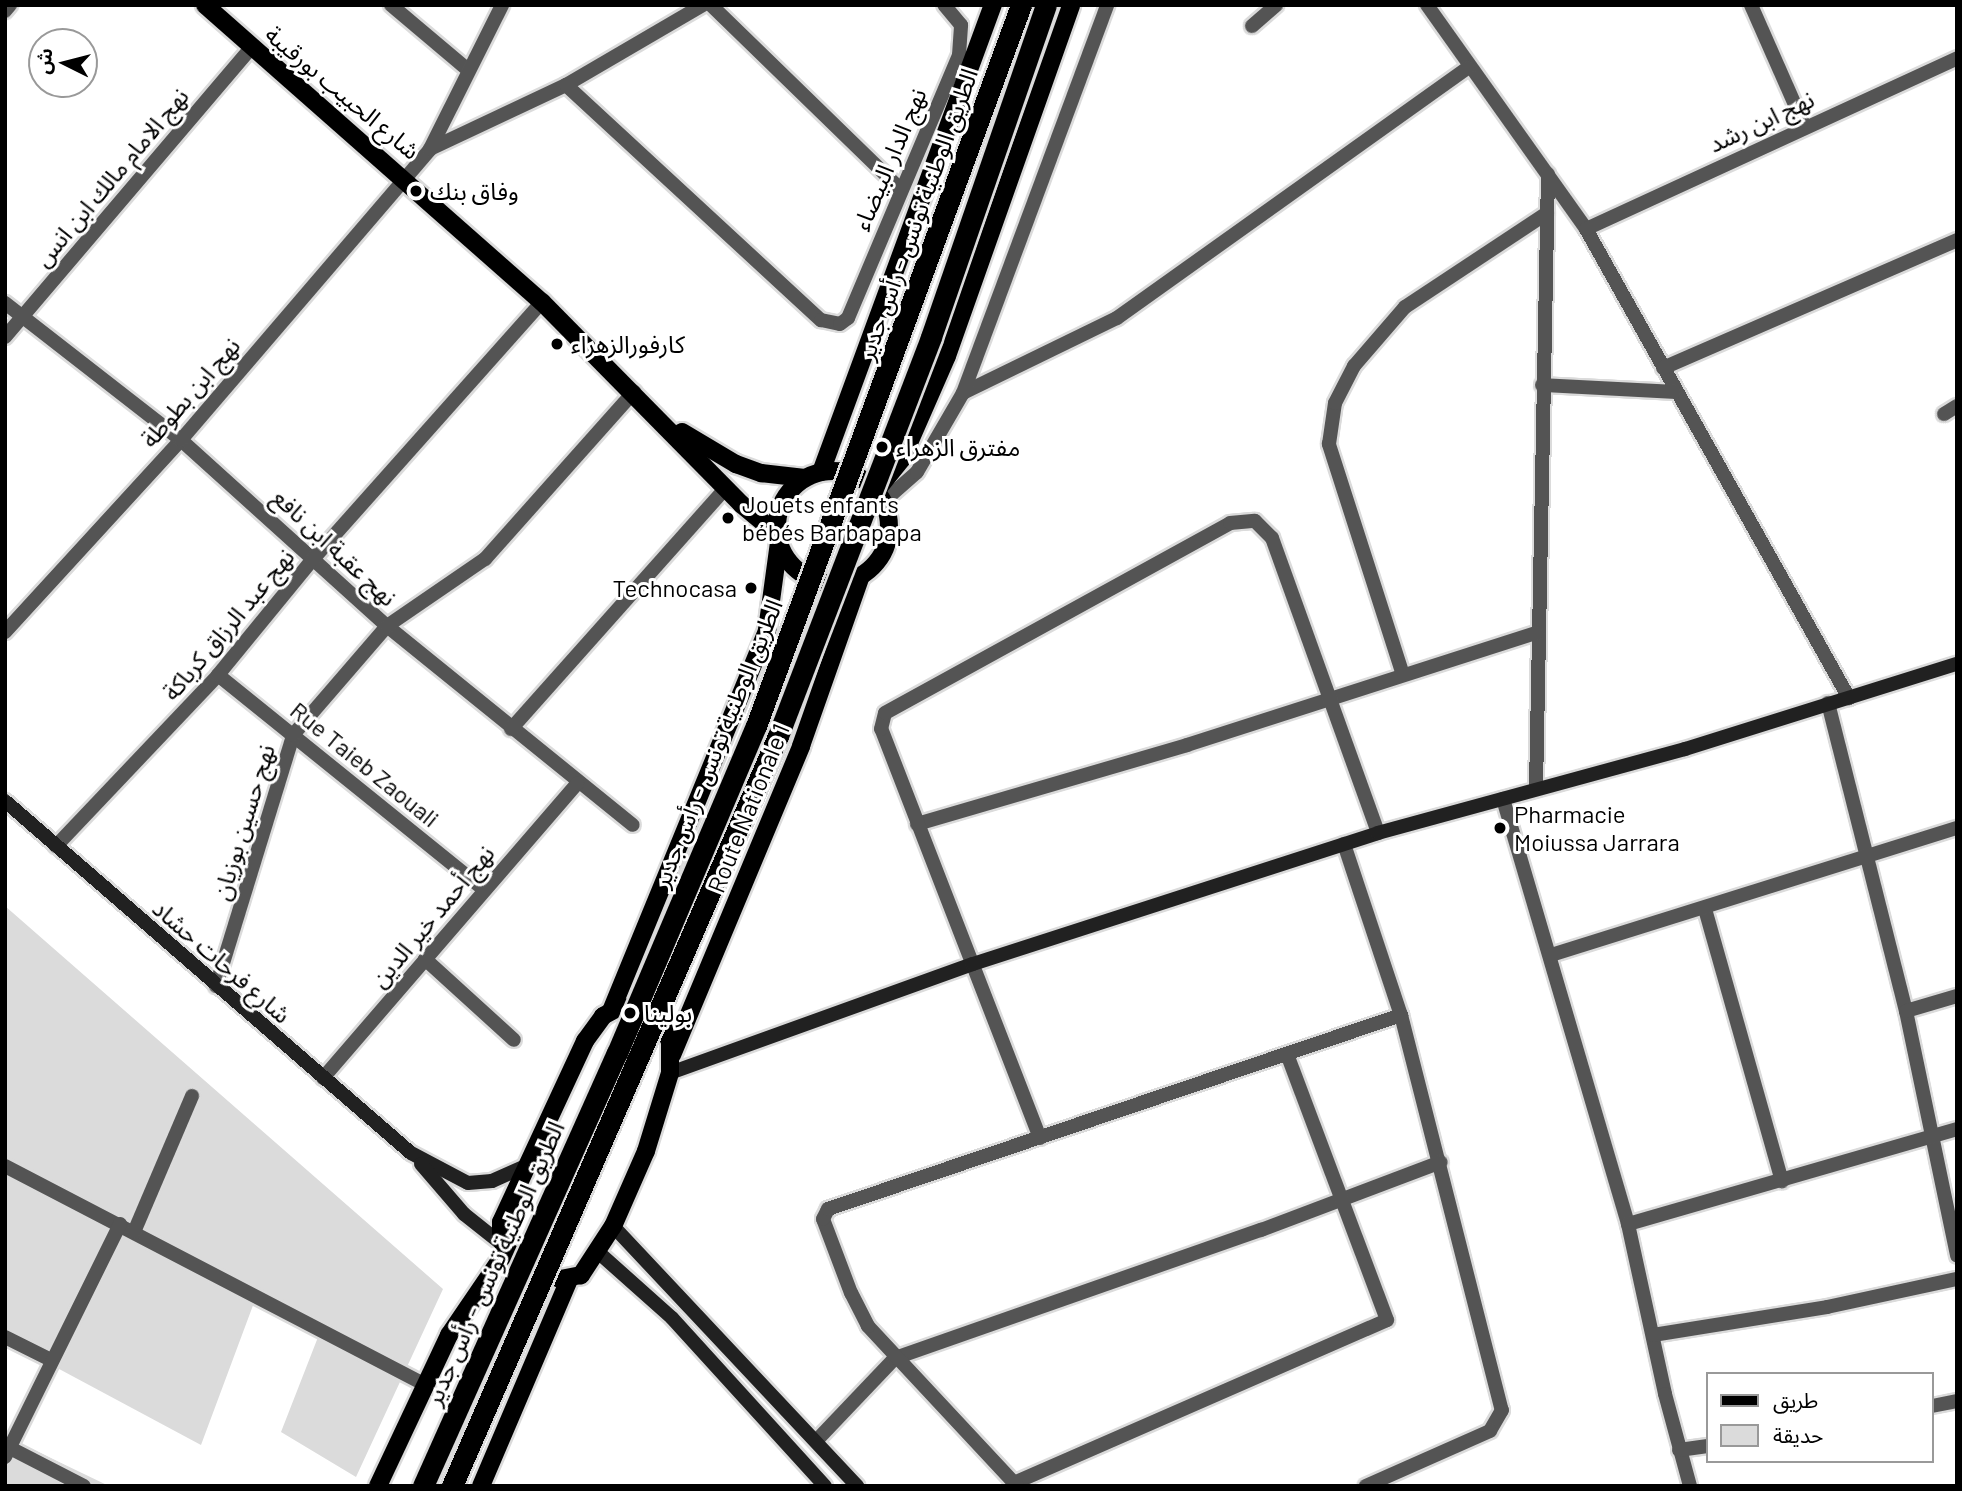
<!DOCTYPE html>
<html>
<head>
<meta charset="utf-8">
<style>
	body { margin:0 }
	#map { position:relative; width:1962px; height:1491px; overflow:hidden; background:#fff; font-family:Barlow,"Noto Sans Arabic",sans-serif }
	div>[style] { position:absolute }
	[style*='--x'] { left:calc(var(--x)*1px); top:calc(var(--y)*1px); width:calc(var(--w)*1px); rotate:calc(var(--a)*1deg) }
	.green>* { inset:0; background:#dbdbdb }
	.roads { filter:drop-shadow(2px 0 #dbdbdb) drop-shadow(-2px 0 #dbdbdb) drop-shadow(0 2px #dbdbdb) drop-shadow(0 -2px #dbdbdb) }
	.street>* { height:14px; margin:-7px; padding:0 7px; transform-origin:7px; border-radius:7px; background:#545454 }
	.secondary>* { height:14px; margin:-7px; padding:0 7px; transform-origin:7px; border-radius:7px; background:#212121 }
	.primary>* { height:18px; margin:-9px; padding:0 9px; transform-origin:9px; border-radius:9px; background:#000 }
	.primary>.ring { margin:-9px; padding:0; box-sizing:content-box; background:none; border:18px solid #000; border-radius:50% }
	.bridges { filter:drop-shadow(2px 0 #dbdbdb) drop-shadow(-2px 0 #dbdbdb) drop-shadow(0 2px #dbdbdb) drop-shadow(0 -2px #dbdbdb) }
	.highway-bridge>* { height:21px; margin:-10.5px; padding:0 10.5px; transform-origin:10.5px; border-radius:10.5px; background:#000 }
	.dots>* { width:19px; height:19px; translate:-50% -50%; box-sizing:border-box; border:4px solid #fff; border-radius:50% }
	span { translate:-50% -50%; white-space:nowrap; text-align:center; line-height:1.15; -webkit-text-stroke:6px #fff; paint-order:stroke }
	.street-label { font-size:24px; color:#000 }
	.poi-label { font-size:24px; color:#000 }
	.left { translate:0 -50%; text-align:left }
	.right { translate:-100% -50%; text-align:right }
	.frame { position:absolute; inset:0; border:7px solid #000; pointer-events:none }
	.legend { position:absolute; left:1706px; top:1372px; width:228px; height:91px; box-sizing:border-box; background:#fff; border:2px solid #999; margin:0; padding:9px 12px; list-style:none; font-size:21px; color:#000 }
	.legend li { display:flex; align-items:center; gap:14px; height:35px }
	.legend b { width:35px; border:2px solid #999 }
	.north { position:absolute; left:28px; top:28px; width:70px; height:70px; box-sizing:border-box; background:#fff; border:2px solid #999; border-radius:50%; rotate:276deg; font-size:19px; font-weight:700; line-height:28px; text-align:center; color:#000 }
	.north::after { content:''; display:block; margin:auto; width:24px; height:32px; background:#000; clip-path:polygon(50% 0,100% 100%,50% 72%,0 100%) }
</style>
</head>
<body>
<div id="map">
	<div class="green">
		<div style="clip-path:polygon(5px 906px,443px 1289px,356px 1477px,281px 1432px,320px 1332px,255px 1300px,201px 1445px,5px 1340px)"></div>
		<div style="clip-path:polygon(5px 1436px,109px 1486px,5px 1486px)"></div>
	</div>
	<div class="roads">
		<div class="street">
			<div style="--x:391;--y:5;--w:99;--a:40.1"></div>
			<div style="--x:711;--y:5;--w:264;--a:44.2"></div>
			<div style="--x:1427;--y:5;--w:275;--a:54.6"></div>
			<div style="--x:1586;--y:229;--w:538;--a:60.72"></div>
			<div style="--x:1751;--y:5;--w:131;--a:66.2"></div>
			<div style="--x:5;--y:11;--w:8;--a:-50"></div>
			<div style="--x:1252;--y:26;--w:32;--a:-41"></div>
			<div style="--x:566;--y:85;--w:347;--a:42.7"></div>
			<div style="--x:821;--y:320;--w:19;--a:12"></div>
			<div style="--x:840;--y:324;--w:10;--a:-37"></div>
			<div style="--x:848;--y:318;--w:285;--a:-67.1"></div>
			<div style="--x:959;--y:55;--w:30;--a:-86"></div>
			<div style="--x:961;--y:25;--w:26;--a:-130"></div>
			<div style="--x:430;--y:149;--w:150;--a:-25.2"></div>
			<div style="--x:566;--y:85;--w:159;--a:-30.3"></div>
			<div style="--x:1586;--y:229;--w:409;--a:-24.7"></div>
			<div style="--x:5;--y:303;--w:223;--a:37.9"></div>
			<div style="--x:181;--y:440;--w:278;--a:42.1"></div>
			<div style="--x:387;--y:626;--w:316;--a:39"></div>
			<div style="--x:5;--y:337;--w:381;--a:-49.6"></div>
			<div style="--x:1663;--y:368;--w:321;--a:-23.5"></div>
			<div style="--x:1542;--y:385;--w:132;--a:3"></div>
			<div style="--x:963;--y:393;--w:171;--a:-26"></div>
			<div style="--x:1117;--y:318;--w:431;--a:-35.5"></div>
			<div style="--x:1944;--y:414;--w:15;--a:-32"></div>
			<div style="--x:883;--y:502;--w:45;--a:-41.4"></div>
			<div style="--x:917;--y:472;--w:91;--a:-59.8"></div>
			<div style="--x:963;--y:393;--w:414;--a:-69.6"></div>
			<div style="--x:5;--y:632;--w:260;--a:-47.5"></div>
			<div style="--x:181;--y:440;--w:383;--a:-49.4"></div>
			<div style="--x:430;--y:149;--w:161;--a:-63.4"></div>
			<div style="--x:218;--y:675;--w:341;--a:38.9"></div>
			<div style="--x:1403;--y:675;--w:243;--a:-107.8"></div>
			<div style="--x:1329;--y:444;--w:41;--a:-81.7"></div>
			<div style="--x:1335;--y:403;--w:42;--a:-62.8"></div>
			<div style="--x:1354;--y:366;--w:78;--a:-49.2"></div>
			<div style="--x:1405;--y:307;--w:170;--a:-33.5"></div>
			<div style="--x:1828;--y:703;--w:318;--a:75.8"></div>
			<div style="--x:1906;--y:1011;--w:250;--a:78.2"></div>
			<div style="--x:511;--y:729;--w:323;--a:-48.3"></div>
			<div style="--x:1536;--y:788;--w:614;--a:-88.88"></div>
			<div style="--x:1503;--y:799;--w:443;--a:73.6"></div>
			<div style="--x:1628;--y:1224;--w:174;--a:77.7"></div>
			<div style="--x:1665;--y:1394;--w:95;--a:74.8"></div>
			<div style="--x:917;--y:824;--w:281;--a:-16.3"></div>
			<div style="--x:1187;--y:745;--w:367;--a:-17.8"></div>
			<div style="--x:1344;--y:844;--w:180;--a:71.6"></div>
			<div style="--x:1401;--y:1015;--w:408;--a:75.7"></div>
			<div style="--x:1502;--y:1410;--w:24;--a:120"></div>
			<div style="--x:1490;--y:1431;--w:136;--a:156.1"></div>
			<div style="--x:56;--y:846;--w:236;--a:-46.5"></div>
			<div style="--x:218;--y:675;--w:150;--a:-50.7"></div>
			<div style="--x:313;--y:559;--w:344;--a:-48.3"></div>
			<div style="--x:1705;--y:909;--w:283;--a:74.2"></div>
			<div style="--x:1551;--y:955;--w:425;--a:-17.4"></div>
			<div style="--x:425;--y:959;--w:120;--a:42.3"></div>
			<div style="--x:216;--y:986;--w:263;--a:-72.9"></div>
			<div style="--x:293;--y:735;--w:144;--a:-49.2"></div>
			<div style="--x:387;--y:626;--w:119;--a:-34.4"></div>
			<div style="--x:485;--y:559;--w:224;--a:-48.3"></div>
			<div style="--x:1906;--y:1011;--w:53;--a:-16.4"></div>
			<div style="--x:323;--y:1078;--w:389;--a:-49.2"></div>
			<div style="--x:1040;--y:1138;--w:439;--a:-111.2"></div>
			<div style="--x:881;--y:729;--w:16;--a:-76"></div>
			<div style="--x:885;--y:713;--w:394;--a:-28.8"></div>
			<div style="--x:1230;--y:523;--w:25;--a:-5"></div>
			<div style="--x:1255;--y:521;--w:24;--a:45"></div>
			<div style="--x:1272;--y:538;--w:313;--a:70.2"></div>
			<div style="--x:5;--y:1166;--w:474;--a:27.5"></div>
			<div style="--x:1628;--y:1224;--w:342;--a:-16.1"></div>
			<div style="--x:134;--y:1232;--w:148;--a:-66.9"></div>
			<div style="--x:1653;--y:1335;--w:176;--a:-9.1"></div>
			<div style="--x:1827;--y:1307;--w:133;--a:-12.2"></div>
			<div style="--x:5;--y:1337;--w:51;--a:26.6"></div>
			<div style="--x:1932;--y:1406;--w:25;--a:-11"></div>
			<div style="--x:816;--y:1441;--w:115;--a:-46.4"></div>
			<div style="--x:895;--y:1358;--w:388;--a:-19.3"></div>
			<div style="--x:1261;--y:1230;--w:192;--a:-20.7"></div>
			<div style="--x:10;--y:1448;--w:83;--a:27.2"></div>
			<div style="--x:1679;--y:1450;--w:29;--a:-8"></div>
			<div style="--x:5;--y:1457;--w:260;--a:-63.7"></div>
			<div style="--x:1014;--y:1483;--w:407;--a:-23.6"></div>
			<div style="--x:1387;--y:1320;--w:284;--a:-110.6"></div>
			<div style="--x:1017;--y:1486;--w:219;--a:-133"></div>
			<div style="--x:868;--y:1326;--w:37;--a:-117"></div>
			<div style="--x:851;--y:1293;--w:79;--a:-110.7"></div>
			<div style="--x:823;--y:1219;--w:11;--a:-63"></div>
			<div style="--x:828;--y:1209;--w:605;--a:-18.7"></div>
		</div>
		<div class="secondary">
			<div style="--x:5;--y:801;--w:537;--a:40.93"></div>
			<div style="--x:411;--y:1153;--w:64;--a:27.8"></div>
			<div style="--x:468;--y:1183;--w:24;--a:-5"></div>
			<div style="--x:492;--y:1181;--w:37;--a:-24"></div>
			<div style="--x:670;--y:1073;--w:322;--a:-19.8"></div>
			<div style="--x:973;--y:964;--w:426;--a:-17.9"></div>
			<div style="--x:1378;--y:833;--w:318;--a:-15.3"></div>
			<div style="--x:1685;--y:749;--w:285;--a:-17.4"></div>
			<div style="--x:421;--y:1164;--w:66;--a:49.3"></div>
			<div style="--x:464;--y:1214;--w:50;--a:38.5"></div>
			<div style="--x:613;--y:1226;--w:357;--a:46.8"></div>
			<div style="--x:598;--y:1252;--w:99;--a:41.7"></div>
			<div style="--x:672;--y:1318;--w:227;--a:47.7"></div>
		</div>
		<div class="primary">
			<div style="--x:205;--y:5;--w:449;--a:41.4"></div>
			<div style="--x:542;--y:302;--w:284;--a:45.4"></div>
			<div style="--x:741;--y:504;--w:47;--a:39.8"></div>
			<div style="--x:682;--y:432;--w:63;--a:30.7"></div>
			<div style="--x:736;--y:464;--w:27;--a:20"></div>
			<div style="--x:761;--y:473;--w:44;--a:6.5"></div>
			<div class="ring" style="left:777px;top:471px;width:94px;height:94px"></div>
			<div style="--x:821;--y:472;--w:498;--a:-69.8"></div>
			<div style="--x:876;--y:491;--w:41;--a:-50.9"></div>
			<div style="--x:902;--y:459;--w:112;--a:-66.4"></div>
			<div style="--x:947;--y:356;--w:372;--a:-70.5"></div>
			<div style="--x:619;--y:1007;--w:21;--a:5"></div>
			<div style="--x:640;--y:1009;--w:29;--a:36"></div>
			<div style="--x:663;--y:1026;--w:17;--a:66"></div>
			<div style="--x:670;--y:1042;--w:31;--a:90"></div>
			<div style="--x:670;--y:1073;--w:82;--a:107.1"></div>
			<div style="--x:646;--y:1151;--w:82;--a:113.7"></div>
			<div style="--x:613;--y:1226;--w:59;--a:123.1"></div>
			<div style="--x:581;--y:1275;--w:21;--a:169"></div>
			<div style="--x:560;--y:1279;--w:31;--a:-158"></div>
			<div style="--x:531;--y:1267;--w:29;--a:-145"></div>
			<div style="--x:507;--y:1250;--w:12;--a:-121"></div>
			<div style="--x:501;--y:1240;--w:18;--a:-90"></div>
			<div style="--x:501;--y:1222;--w:200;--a:-65.1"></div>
			<div style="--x:585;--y:1041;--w:31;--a:-54"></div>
			<div style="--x:603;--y:1016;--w:18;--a:-29"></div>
			<div style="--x:611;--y:1011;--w:412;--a:-67.7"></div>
			<div style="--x:767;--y:630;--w:89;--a:-82.2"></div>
			<div style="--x:672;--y:1055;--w:335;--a:-67.3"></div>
			<div style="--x:801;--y:746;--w:180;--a:-70.6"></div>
			<div style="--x:378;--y:1486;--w:167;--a:-64.8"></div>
			<div style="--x:449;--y:1335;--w:103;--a:-55.7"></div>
			<div style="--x:481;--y:1486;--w:224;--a:-66.9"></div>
		</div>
	</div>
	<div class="bridges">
		<div class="highway-bridge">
			<div style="--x:423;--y:1486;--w:474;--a:-65.9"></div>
			<div style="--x:617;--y:1053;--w:355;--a:-67"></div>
			<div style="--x:756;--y:726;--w:768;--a:-69.82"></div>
			<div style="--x:452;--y:1486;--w:818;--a:-66.51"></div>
			<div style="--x:778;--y:736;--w:427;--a:-69"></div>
			<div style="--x:931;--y:337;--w:351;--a:-70.9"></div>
		</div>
	</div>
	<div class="dots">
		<div style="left:416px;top:191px;background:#000"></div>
		<div style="left:557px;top:344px;background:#000"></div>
		<div style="left:882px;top:447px;background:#000"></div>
		<div style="left:728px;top:518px;background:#000"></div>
		<div style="left:751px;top:588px;background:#000"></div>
		<div style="left:1500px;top:828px;background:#000"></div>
		<div style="left:630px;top:1013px;background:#000"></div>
	</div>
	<div class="street-label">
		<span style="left:343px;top:92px;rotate:40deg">شارع الحبيب بورقيبة</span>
		<span style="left:1761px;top:121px;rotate:-25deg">نهج ابن رشد</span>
		<span style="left:889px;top:159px;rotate:-67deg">نهج الدار البيضاء</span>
		<span style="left:111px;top:177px;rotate:-50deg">نهج الامام مالك ابن انس</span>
		<span style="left:917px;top:214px;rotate:-70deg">الطريق الوطنية تونس - رأس جدير</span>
		<span style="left:190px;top:392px;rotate:-49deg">نهج ابن بطوطة</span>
		<span style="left:335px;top:547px;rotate:43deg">نهج عقبة ابن نافع</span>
		<span style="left:228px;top:624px;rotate:-50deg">نهج عبد الرزاق كرباكة</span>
		<span style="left:717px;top:743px;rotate:-68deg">الطريق الوطنية تونس - رأس جدير</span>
		<span style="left:365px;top:764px;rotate:39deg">Rue Taieb Zaouali</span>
		<span style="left:748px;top:808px;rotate:-68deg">Route Nationale 1</span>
		<span style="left:243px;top:822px;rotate:-73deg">نهج حسين بوزيان</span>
		<span style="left:432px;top:916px;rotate:-50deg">نهج أحمد خير الدين</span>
		<span style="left:222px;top:961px;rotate:41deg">شارع فرحات حشاد</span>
		<span style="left:494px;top:1263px;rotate:-66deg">الطريق الوطنية تونس - رأس جدير</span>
	</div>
	<div class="poi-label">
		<span class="left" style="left:430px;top:191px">وفاق بنك</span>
		<span class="left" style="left:571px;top:344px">كارفورالزهراء</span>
		<span class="left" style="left:896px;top:447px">مفترق الزهراء</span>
		<span class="left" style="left:742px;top:518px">Jouets enfants<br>bébés Barbapapa</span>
		<span class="right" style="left:737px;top:588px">Technocasa</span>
		<span class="left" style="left:1514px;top:828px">Pharmacie<br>Moiussa Jarrara</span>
		<span class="left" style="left:644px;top:1013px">بولينا</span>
	</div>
	<div class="frame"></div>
	<ul class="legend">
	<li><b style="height:9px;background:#000"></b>طريق</li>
	<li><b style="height:19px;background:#dbdbdb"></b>حديقة</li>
	</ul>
	<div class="north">ش</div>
</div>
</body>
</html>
